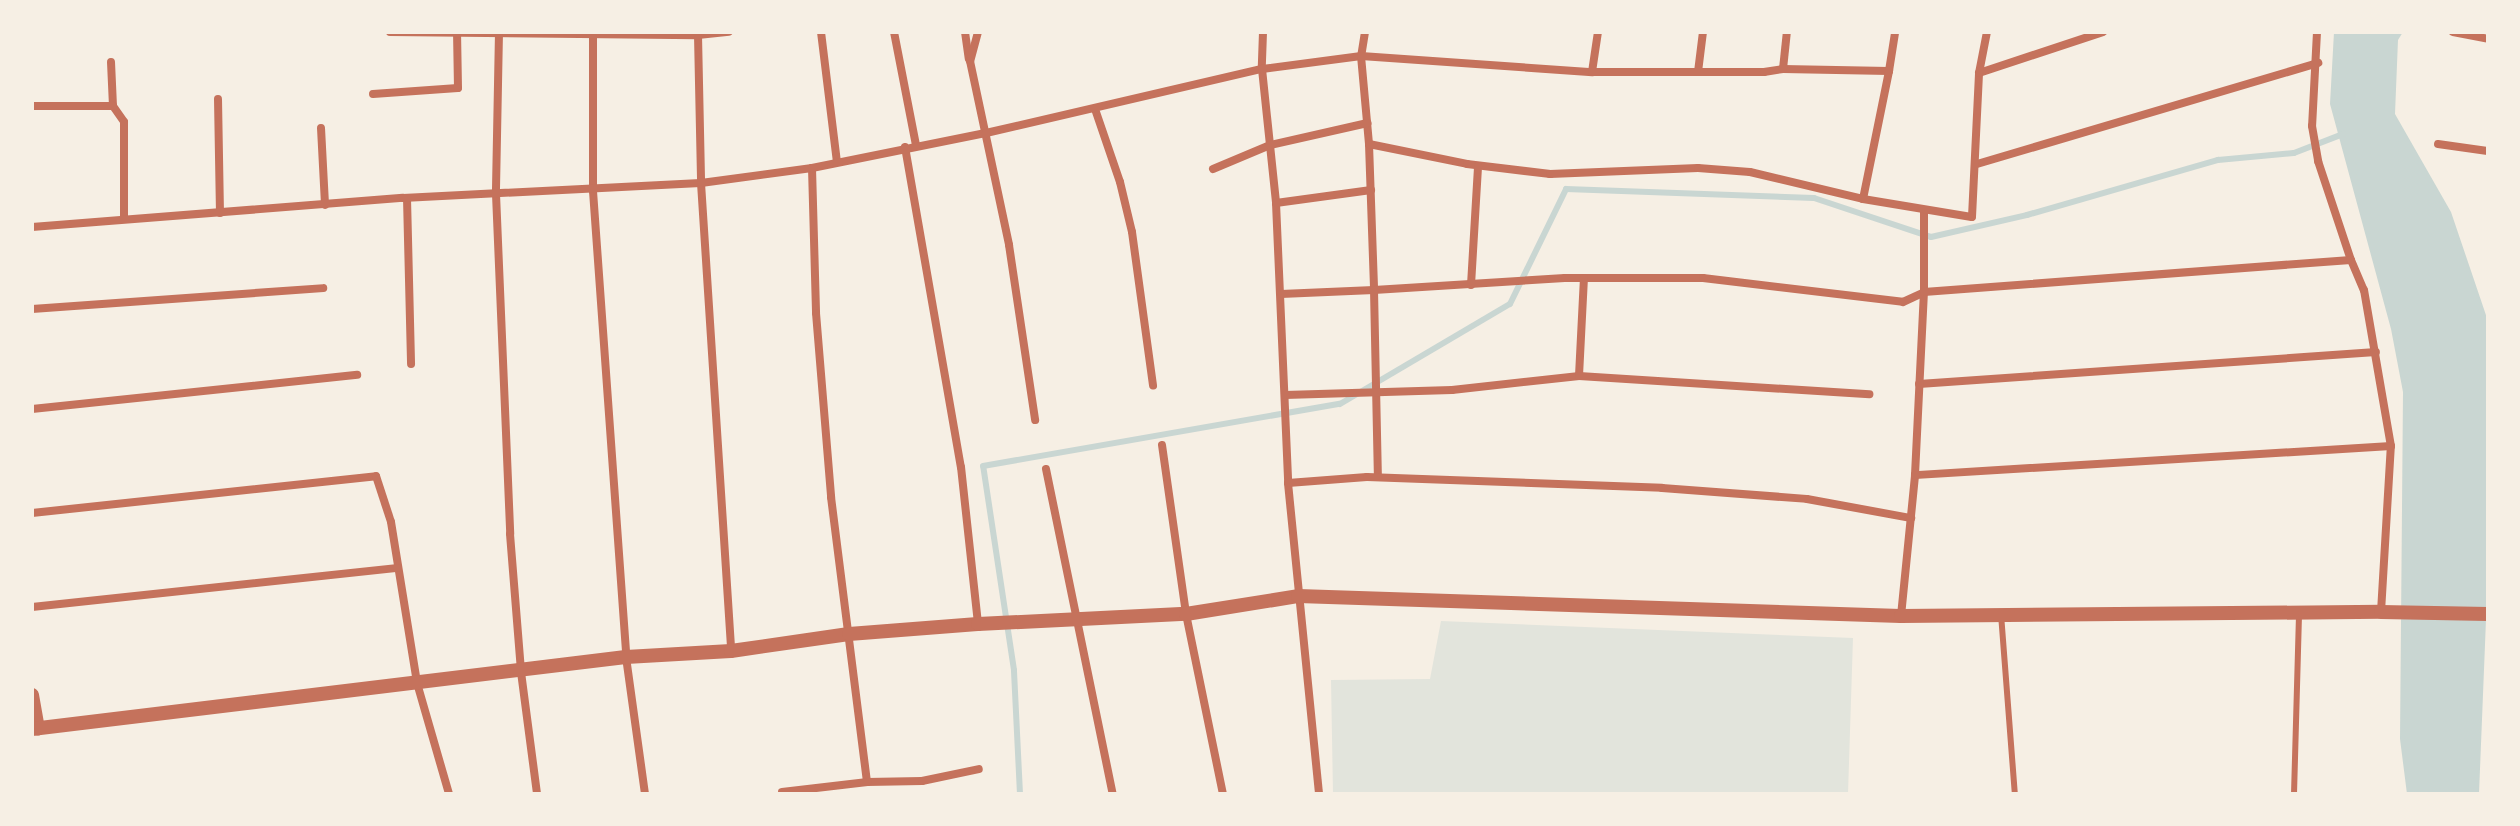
<!DOCTYPE html>
<html>
<head>
<meta charset="utf-8">
<style>
	body { margin:0 }
	#map { position:relative; width:2520px; height:826px; overflow:hidden; background:#f6efe4; font-family:"Roboto Serif",serif }
	div>[style] { position:absolute }
	[style*='--x'] { left:calc(var(--x)*1px); top:calc(var(--y)*1px); width:calc(var(--w)*1px); rotate:calc(var(--a)*1deg) }
	.green>* { inset:0; background:#e2e4dc }
	.water>* { inset:0; background:#c9d6d2 }
	.stream>* { height:6px; margin:-3px; padding:0 3px; transform-origin:3px; border-radius:3px; background:#c9d6d2 }
	.service>* { height:6px; margin:-3px; padding:0 3px; transform-origin:3px; border-radius:3px; background:#c5725c }
	.minor>* { height:8px; margin:-4px; padding:0 4px; transform-origin:4px; border-radius:4px; background:#c5725c }
	.tertiary>* { height:14px; margin:-7px; padding:0 7px; transform-origin:7px; border-radius:7px; background:#c5725c }
	span { translate:-50% -50%; white-space:nowrap; text-align:center; line-height:1.15; -webkit-text-stroke:8px #f6efe4; paint-order:stroke }
	.frame { position:absolute; inset:0; border:34px solid #f6efe4; pointer-events:none }
</style>
</head>
<body>
<div id="map">
	<div class="green">
		<div style="clip-path:polygon(1441px 621px,1853px 638px,1848px 794px,1333px 794px,1331px 680px,1430px 679px)"></div>
	</div>
	<div class="water">
		<div style="clip-path:polygon(2334px 32px,2403px 32px,2398px 40px,2395px 114px,2451px 212px,2488px 321px,2488px 570px,2479px 794px,2407px 794px,2400px 739px,2403px 392px,2391px 329px,2330px 104px)"></div>
	</div>
	<div class="stream">
		<div style="--x:1020;--y:794;--w:124;--a:-92.8"></div>
		<div style="--x:1014;--y:670;--w:206;--a:-98.6"></div>
		<div style="--x:983;--y:466;--w:362;--a:-9.9"></div>
		<div style="--x:1340;--y:404;--w:197;--a:-30.5"></div>
		<div style="--x:1510;--y:304;--w:128;--a:-64"></div>
		<div style="--x:1566;--y:189;--w:248;--a:2.1"></div>
		<div style="--x:1814;--y:198;--w:123;--a:18.4"></div>
		<div style="--x:1931;--y:237;--w:98;--a:-12.9"></div>
		<div style="--x:2027;--y:215;--w:199;--a:-16.1"></div>
		<div style="--x:2218;--y:160;--w:76;--a:-5.3"></div>
		<div style="--x:2294;--y:153;--w:53;--a:-21.2"></div>
	</div>
	<div class="service">
		<div style="--x:2001;--y:614;--w:181;--a:85.6"></div>
		<div style="--x:2294;--y:794;--w:180;--a:-88.4"></div>
	</div>
	<div class="minor">
		<div style="--x:390;--y:32;--w:308;--a:0.6"></div>
		<div style="--x:698;--y:35;--w:31;--a:-6"></div>
		<div style="--x:499;--y:32;--w:162;--a:91.1"></div>
		<div style="--x:496;--y:194;--w:340;--a:87.6"></div>
		<div style="--x:510;--y:534;--w:138;--a:85.4"></div>
		<div style="--x:521;--y:672;--w:123;--a:82.5"></div>
		<div style="--x:701;--y:32;--w:4;--a:135"></div>
		<div style="--x:698;--y:35;--w:148;--a:88.8"></div>
		<div style="--x:701;--y:183;--w:469;--a:86.3"></div>
		<div style="--x:821;--y:32;--w:131;--a:83"></div>
		<div style="--x:894;--y:32;--w:115;--a:79"></div>
		<div style="--x:965;--y:32;--w:27;--a:82"></div>
		<div style="--x:978;--y:32;--w:30;--a:105"></div>
		<div style="--x:970;--y:61;--w:188;--a:78"></div>
		<div style="--x:1009;--y:245;--w:177;--a:81.5"></div>
		<div style="--x:1263;--y:32;--w:37;--a:92"></div>
		<div style="--x:1262;--y:69;--w:135;--a:84"></div>
		<div style="--x:1276;--y:203;--w:280;--a:87.5"></div>
		<div style="--x:1288;--y:483;--w:313;--a:84.3"></div>
		<div style="--x:1365;--y:32;--w:24;--a:99"></div>
		<div style="--x:1361;--y:56;--w:88;--a:84.8"></div>
		<div style="--x:1369;--y:144;--w:146;--a:88"></div>
		<div style="--x:1374;--y:290;--w:191;--a:-3.6"></div>
		<div style="--x:1565;--y:278;--w:138;--a:0"></div>
		<div style="--x:1703;--y:278;--w:201;--a:6.8"></div>
		<div style="--x:1903;--y:302;--w:23;--a:-25"></div>
		<div style="--x:1924;--y:292;--w:81;--a:-90"></div>
		<div style="--x:2317;--y:32;--w:94;--a:93"></div>
		<div style="--x:2312;--y:126;--w:36;--a:80"></div>
		<div style="--x:2318;--y:161;--w:104;--a:71.6"></div>
		<div style="--x:2453;--y:32;--w:36;--a:11"></div>
		<div style="--x:593;--y:33;--w:158;--a:90"></div>
		<div style="--x:593;--y:191;--w:467;--a:85.9"></div>
		<div style="--x:626;--y:657;--w:138;--a:82.1"></div>
		<div style="--x:111;--y:62;--w:44;--a:87.4"></div>
		<div style="--x:113;--y:106;--w:19;--a:55"></div>
		<div style="--x:124;--y:122;--w:95;--a:90"></div>
		<div style="--x:1783;--y:69;--w:106;--a:1.1"></div>
		<div style="--x:1889;--y:71;--w:39;--a:-81"></div>
		<div style="--x:1592;--y:72;--w:40;--a:-81.5"></div>
		<div style="--x:1698;--y:72;--w:40;--a:-82.9"></div>
		<div style="--x:1979;--y:73;--w:131;--a:-18.3"></div>
		<div style="--x:373;--y:94;--w:85;--a:-4"></div>
		<div style="--x:458;--y:88;--w:55;--a:-91"></div>
		<div style="--x:218;--y:99;--w:114;--a:89"></div>
		<div style="--x:32;--y:106;--w:81;--a:0"></div>
		<div style="--x:1095;--y:109;--w:77;--a:71.1"></div>
		<div style="--x:1120;--y:182;--w:51;--a:76.5"></div>
		<div style="--x:1132;--y:232;--w:155;--a:82.2"></div>
		<div style="--x:321;--y:128;--w:77;--a:87"></div>
		<div style="--x:1369;--y:144;--w:100;--a:11.5"></div>
		<div style="--x:1467;--y:164;--w:84;--a:6.9"></div>
		<div style="--x:1550;--y:174;--w:148;--a:-2.3"></div>
		<div style="--x:1698;--y:168;--w:52;--a:4.4"></div>
		<div style="--x:1750;--y:172;--w:116;--a:13.4"></div>
		<div style="--x:1863;--y:199;--w:131;--a:-78.5"></div>
		<div style="--x:2438;--y:144;--w:50;--a:8"></div>
		<div style="--x:905;--y:147;--w:325;--a:80.1"></div>
		<div style="--x:961;--y:467;--w:158;--a:83.8"></div>
		<div style="--x:1977;--y:164;--w:356;--a:-16.5"></div>
		<div style="--x:812;--y:168;--w:145;--a:88.4"></div>
		<div style="--x:816;--y:313;--w:185;--a:85.3"></div>
		<div style="--x:831;--y:497;--w:287;--a:82.8"></div>
		<div style="--x:867;--y:782;--w:55;--a:-1"></div>
		<div style="--x:922;--y:781;--w:58;--a:-11.9"></div>
		<div style="--x:1213;--y:169;--w:62;--a:-22.8"></div>
		<div style="--x:1270;--y:145;--w:100;--a:-12.7"></div>
		<div style="--x:407;--y:198;--w:166;--a:88.6"></div>
		<div style="--x:1863;--y:199;--w:110;--a:9.4"></div>
		<div style="--x:1972;--y:217;--w:144;--a:-87.2"></div>
		<div style="--x:1979;--y:73;--w:42;--a:-79"></div>
		<div style="--x:1276;--y:203;--w:96;--a:-7.8"></div>
		<div style="--x:32;--y:227;--w:372;--a:-4.5"></div>
		<div style="--x:403;--y:198;--w:298;--a:-2.9"></div>
		<div style="--x:701;--y:183;--w:112;--a:-7.7"></div>
		<div style="--x:812;--y:168;--w:177;--a:-11.4"></div>
		<div style="--x:986;--y:133;--w:283;--a:-13.1"></div>
		<div style="--x:1262;--y:69;--w:100;--a:-7.5"></div>
		<div style="--x:1361;--y:56;--w:232;--a:4"></div>
		<div style="--x:1592;--y:72;--w:172;--a:0"></div>
		<div style="--x:1764;--y:72;--w:19;--a:-9"></div>
		<div style="--x:1783;--y:69;--w:37;--a:-84"></div>
		<div style="--x:1471;--y:285;--w:119;--a:-86.6"></div>
		<div style="--x:1281;--y:294;--w:93;--a:-2.5"></div>
		<div style="--x:1374;--y:290;--w:187;--a:88.8"></div>
		<div style="--x:32;--y:309;--w:292;--a:-4.1"></div>
		<div style="--x:1579;--y:376;--w:98;--a:-87.1"></div>
		<div style="--x:1919;--y:384;--w:458;--a:-4"></div>
		<div style="--x:1285;--y:395;--w:167;--a:-1.7"></div>
		<div style="--x:1452;--y:390;--w:128;--a:-6.3"></div>
		<div style="--x:1579;--y:376;--w:291;--a:3.6"></div>
		<div style="--x:32;--y:409;--w:327;--a:-6"></div>
		<div style="--x:1162;--y:445;--w:171;--a:81.9"></div>
		<div style="--x:1186;--y:614;--w:184;--a:78.4"></div>
		<div style="--x:1046;--y:469;--w:332;--a:78.4"></div>
		<div style="--x:1288;--y:483;--w:79;--a:-4.3"></div>
		<div style="--x:1367;--y:477;--w:295;--a:2.1"></div>
		<div style="--x:1662;--y:488;--w:145;--a:4.3"></div>
		<div style="--x:1807;--y:499;--w:106;--a:10.4"></div>
		<div style="--x:32;--y:513;--w:346;--a:-6.1"></div>
		<div style="--x:376;--y:476;--w:48;--a:71.9"></div>
		<div style="--x:391;--y:522;--w:163;--a:80.8"></div>
		<div style="--x:417;--y:683;--w:116;--a:73.9"></div>
		<div style="--x:32;--y:607;--w:368;--a:-6.1"></div>
		<div style="--x:2381;--y:612;--w:166;--a:-86.6"></div>
		<div style="--x:1901;--y:616;--w:142;--a:-84.3"></div>
		<div style="--x:1915;--y:475;--w:183;--a:-87.2"></div>
		<div style="--x:1924;--y:292;--w:428;--a:-4.3"></div>
		<div style="--x:2351;--y:260;--w:33;--a:67"></div>
		<div style="--x:2364;--y:290;--w:158;--a:80.2"></div>
		<div style="--x:2391;--y:446;--w:477;--a:176.5"></div>
		<div style="--x:782;--y:792;--w:86;--a:-6.7"></div>
	</div>
	<div class="tertiary">
		<div style="--x:32;--y:695;--w:34;--a:80"></div>
		<div style="--x:32;--y:729;--w:598;--a:-6.91"></div>
		<div style="--x:626;--y:657;--w:105;--a:-3.3"></div>
		<div style="--x:731;--y:651;--w:119;--a:-8.2"></div>
		<div style="--x:849;--y:634;--w:129;--a:-4.4"></div>
		<div style="--x:978;--y:624;--w:208;--a:-2.8"></div>
		<div style="--x:1186;--y:614;--w:113;--a:-9.1"></div>
		<div style="--x:1298;--y:596;--w:603;--a:1.9"></div>
		<div style="--x:1901;--y:616;--w:480;--a:-0.5"></div>
		<div style="--x:2381;--y:612;--w:107;--a:1.1"></div>
	</div>
	<div class="frame"></div>
</div>
</body>
</html>
